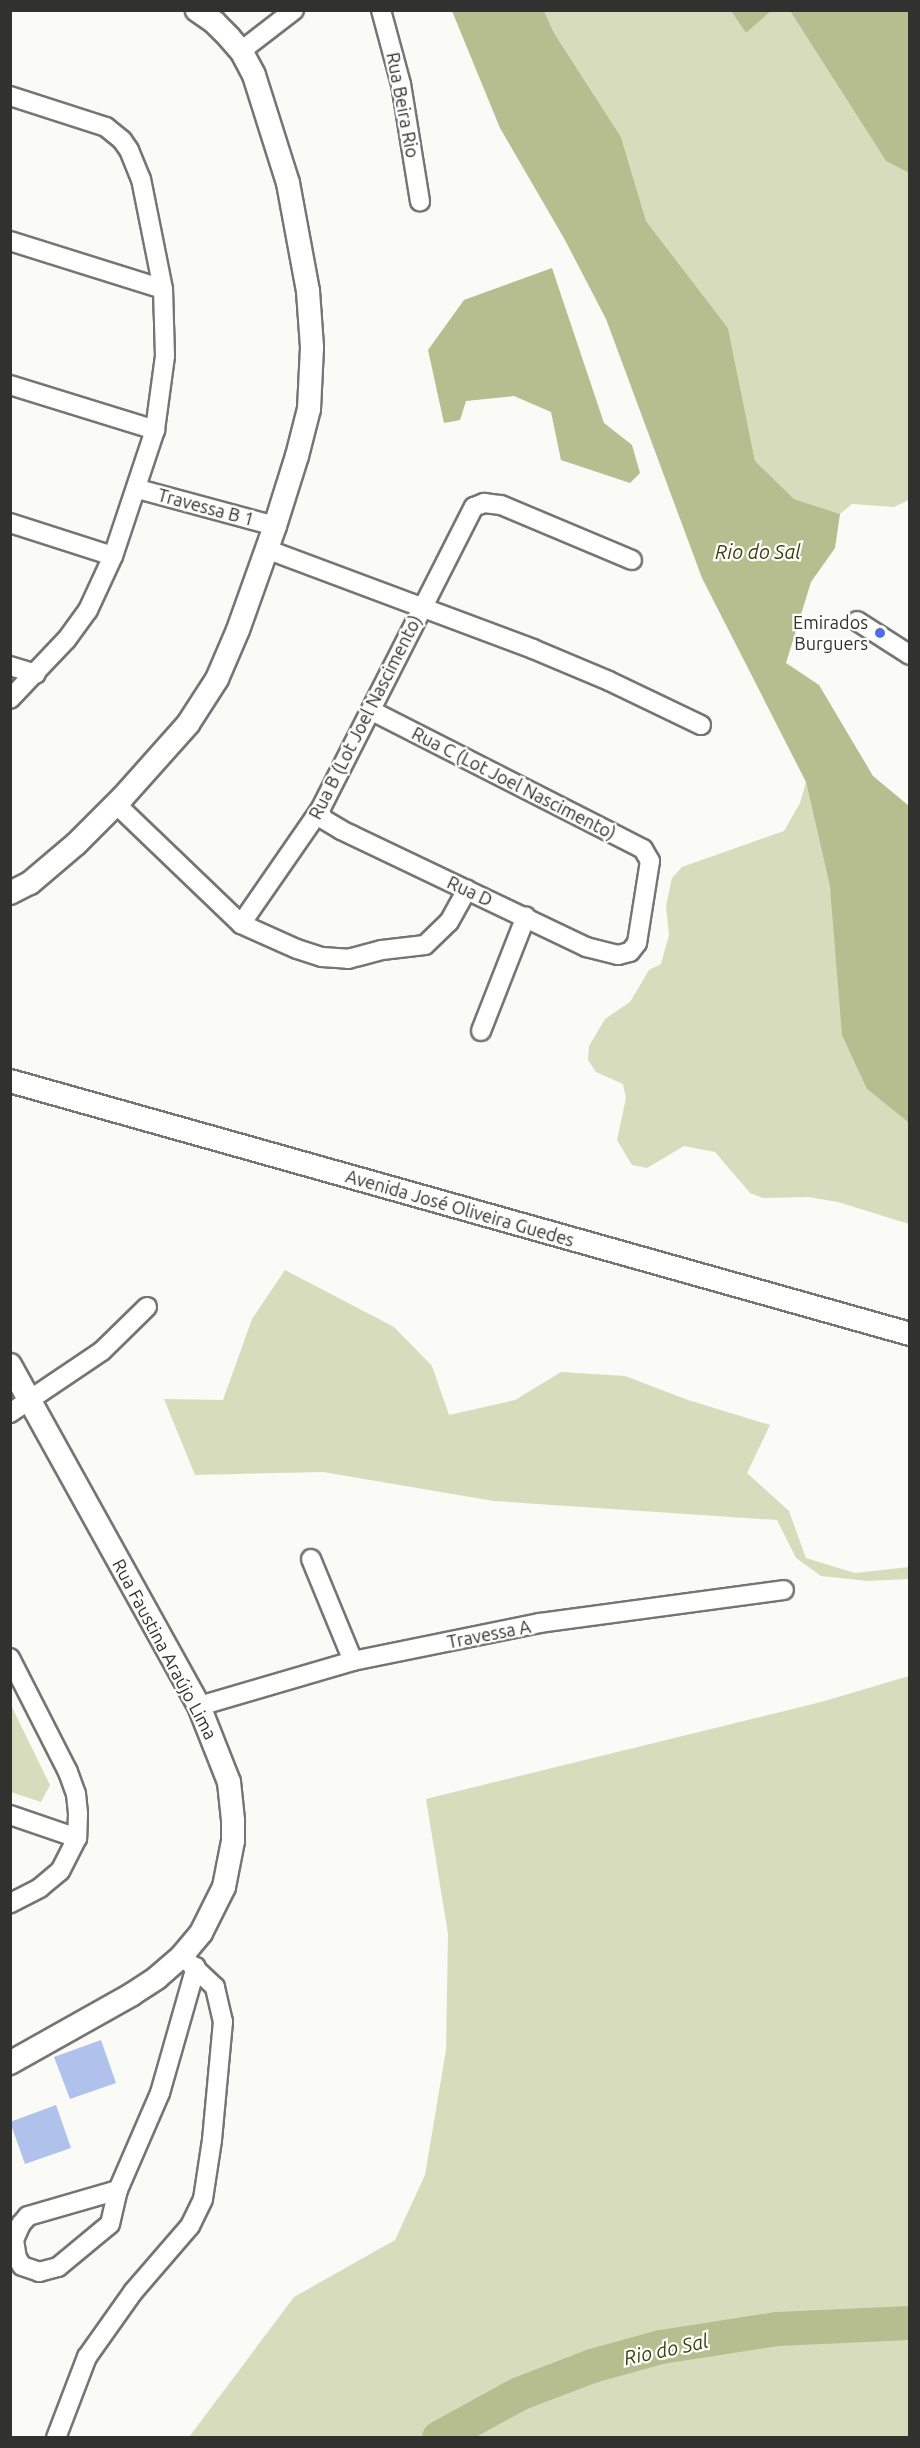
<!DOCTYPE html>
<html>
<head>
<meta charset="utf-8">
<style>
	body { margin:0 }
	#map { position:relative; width:920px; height:2448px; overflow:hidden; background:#fafaf7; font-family:Ubuntu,sans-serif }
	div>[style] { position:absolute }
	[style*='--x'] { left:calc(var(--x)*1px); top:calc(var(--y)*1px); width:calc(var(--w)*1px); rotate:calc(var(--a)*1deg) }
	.green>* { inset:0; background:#d7ddbc }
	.water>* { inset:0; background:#b6bd8f }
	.river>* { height:34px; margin:-17px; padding:0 17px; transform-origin:17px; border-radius:17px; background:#b6bd8f }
	.building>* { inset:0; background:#b0c1ec }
	.roads { filter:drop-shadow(2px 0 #757573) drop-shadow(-2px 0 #757573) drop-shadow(0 2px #757573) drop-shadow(0 -2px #757573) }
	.minor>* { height:18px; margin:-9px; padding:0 9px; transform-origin:9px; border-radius:9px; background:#fff }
	.tertiary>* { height:22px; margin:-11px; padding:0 11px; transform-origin:11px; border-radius:11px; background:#fff }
	.dots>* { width:16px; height:16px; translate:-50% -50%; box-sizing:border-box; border:3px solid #fffffe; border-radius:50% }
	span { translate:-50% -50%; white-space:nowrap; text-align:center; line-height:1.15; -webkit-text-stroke:4.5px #fffffe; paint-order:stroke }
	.street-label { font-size:18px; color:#313130 }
	.poi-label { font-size:18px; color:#313130 }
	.right { translate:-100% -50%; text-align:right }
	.water-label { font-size:20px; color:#3c420a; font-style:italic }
	.frame { position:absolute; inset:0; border:12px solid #313130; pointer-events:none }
</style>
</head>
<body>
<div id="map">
	<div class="green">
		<div style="clip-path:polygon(544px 11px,731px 11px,746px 33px,771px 11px,790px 11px,886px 161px,909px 173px,909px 500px,894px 507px,852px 504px,840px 514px,794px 499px,755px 461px,728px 328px,646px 221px,621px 137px,554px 33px)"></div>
		<div style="clip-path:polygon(806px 782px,830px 887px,867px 1089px,909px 1123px,909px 1224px,838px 1202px,808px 1197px,763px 1198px,750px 1193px,715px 1152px,684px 1146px,647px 1168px,632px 1165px,617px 1140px,626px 1098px,623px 1084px,596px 1072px,588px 1060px,589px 1046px,605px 1019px,630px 1002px,649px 970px,661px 964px,669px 935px,666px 906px,672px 878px,682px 867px,784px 831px,800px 803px)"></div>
		<div style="clip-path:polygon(285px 1270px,394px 1327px,432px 1366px,449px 1415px,515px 1400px,561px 1372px,625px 1376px,688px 1400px,770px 1425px,747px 1473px,789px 1511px,806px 1558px,855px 1573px,909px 1567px,909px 1579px,867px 1581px,821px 1576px,796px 1558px,777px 1520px,494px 1501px,323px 1472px,195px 1475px,164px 1399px,223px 1400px,252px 1319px)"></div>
		<div style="clip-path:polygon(909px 1676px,909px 2437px,189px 2437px,294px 2297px,395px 2240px,425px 2175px,446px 2050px,448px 1934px,426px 1799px,821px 1702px)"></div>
		<div style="clip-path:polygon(10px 1703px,50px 1785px,41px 1802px,11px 1792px)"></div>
	</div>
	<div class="water">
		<div style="clip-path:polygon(452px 11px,544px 11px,554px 33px,621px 137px,646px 221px,728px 328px,755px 461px,794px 499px,840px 514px,835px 548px,811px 582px,786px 663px,819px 685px,873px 776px,909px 806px,909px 1123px,867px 1089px,842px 1035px,830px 887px,806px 782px,702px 578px,606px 319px,565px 240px,500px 128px)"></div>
		<div style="clip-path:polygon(731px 11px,771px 11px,746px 33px)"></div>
		<div style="clip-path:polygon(790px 11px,909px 11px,909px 173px,886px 161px)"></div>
		<div style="clip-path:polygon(552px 268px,604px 423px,632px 445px,640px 473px,630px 483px,561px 460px,551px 412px,514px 396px,466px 401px,460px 420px,444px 423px,428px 350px,464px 300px)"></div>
	</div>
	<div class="river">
		<div style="--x:439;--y:2438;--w:91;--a:-28.8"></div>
		<div style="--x:519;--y:2394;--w:78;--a:-21"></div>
		<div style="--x:592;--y:2366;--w:72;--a:-15.4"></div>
		<div style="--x:661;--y:2347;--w:117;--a:-8.8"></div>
		<div style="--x:777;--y:2329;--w:133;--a:-2.6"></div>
	</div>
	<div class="building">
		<div style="clip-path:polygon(101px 2040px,116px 2083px,70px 2099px,54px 2057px)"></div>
		<div style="clip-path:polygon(56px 2105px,71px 2148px,25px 2164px,10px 2122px)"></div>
	</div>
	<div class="roads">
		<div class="minor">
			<div style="--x:381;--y:10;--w:77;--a:74.9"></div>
			<div style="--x:401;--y:84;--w:119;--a:80.8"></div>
			<div style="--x:241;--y:51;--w:67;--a:-37.7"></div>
			<div style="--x:10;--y:96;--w:101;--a:17.9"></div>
			<div style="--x:106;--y:127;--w:21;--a:39"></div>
			<div style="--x:122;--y:140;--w:12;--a:55"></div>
			<div style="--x:129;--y:150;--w:31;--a:68"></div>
			<div style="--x:141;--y:179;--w:112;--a:78.7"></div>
			<div style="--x:163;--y:289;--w:67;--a:88.3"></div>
			<div style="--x:165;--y:356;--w:75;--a:97.7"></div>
			<div style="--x:155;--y:430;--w:133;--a:108.4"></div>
			<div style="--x:113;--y:556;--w:60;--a:114.8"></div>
			<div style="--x:88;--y:610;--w:37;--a:126"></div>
			<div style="--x:66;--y:640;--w:81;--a:133.5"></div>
			<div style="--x:10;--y:241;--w:160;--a:17.4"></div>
			<div style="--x:10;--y:385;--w:152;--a:17.2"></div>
			<div style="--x:138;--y:489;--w:142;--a:15.1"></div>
			<div style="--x:10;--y:523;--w:108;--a:17.8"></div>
			<div style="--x:266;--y:549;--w:285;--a:20.5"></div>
			<div style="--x:533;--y:649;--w:82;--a:22.8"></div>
			<div style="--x:609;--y:681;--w:102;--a:25.6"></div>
			<div style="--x:857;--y:621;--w:63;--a:32.7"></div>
			<div style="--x:10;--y:666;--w:27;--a:17"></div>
			<div style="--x:116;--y:804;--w:173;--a:43.8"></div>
			<div style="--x:241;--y:924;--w:61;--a:24.1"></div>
			<div style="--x:297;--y:949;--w:26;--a:18"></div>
			<div style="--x:322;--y:957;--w:26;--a:4"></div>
			<div style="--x:348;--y:959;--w:35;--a:-15"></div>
			<div style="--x:382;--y:950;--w:43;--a:-6.6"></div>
			<div style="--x:425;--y:945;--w:33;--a:-44"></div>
			<div style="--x:449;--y:922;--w:37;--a:-61"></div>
			<div style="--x:320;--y:810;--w:9;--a:72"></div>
			<div style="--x:323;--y:819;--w:21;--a:31"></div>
			<div style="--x:341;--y:830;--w:272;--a:25.5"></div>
			<div style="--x:586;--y:947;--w:33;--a:14"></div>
			<div style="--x:618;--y:955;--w:12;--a:-14"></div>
			<div style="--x:630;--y:952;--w:11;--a:-52"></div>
			<div style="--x:637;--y:943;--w:83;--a:-81"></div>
			<div style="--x:650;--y:861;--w:14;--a:-120"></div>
			<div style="--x:643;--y:849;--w:304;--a:-153"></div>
			<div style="--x:241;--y:924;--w:139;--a:-55.3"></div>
			<div style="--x:320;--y:810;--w:340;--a:-63.1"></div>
			<div style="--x:474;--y:507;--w:11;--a:-22"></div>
			<div style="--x:484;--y:503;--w:17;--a:7"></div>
			<div style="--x:501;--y:505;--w:142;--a:22.8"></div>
			<div style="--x:481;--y:1031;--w:123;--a:-68.6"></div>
			<div style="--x:10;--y:1413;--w:111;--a:-34"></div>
			<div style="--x:102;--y:1351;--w:63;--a:-44.4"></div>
			<div style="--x:311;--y:1559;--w:110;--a:67.6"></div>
			<div style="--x:10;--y:1658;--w:128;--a:63"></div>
			<div style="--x:68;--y:1772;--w:23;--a:70"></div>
			<div style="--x:76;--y:1794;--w:20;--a:84"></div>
			<div style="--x:78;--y:1814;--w:24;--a:92"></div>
			<div style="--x:77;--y:1838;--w:37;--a:117"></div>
			<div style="--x:60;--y:1871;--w:26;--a:140"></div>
			<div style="--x:40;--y:1888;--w:34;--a:153"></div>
			<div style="--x:199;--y:1706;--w:160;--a:-16.3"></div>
			<div style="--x:353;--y:1661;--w:191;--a:-11.5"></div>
			<div style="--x:540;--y:1623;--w:246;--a:-7.7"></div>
			<div style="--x:10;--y:1815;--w:71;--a:18.9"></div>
			<div style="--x:118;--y:2190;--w:94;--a:163.9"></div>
			<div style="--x:28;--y:2216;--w:11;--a:131"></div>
			<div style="--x:21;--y:2224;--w:17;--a:114"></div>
			<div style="--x:14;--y:2240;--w:18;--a:81"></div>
			<div style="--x:17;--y:2258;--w:9;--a:58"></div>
			<div style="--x:22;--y:2266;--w:18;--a:19"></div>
			<div style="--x:39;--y:2272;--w:20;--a:-15"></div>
			<div style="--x:58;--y:2267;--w:67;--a:-39.6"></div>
			<div style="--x:110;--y:2224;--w:35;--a:-77"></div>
			<div style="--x:118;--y:2190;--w:106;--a:-66.6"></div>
			<div style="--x:160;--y:2093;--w:131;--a:-74.1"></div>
			<div style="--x:56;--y:2438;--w:87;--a:-69.1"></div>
			<div style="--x:87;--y:2357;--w:80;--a:-54.7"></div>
			<div style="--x:133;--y:2292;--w:87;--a:-49.2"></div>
			<div style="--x:190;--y:2226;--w:30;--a:-64"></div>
			<div style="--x:203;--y:2199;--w:60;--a:-81.3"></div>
			<div style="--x:212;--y:2140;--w:119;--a:-84.7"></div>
			<div style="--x:223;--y:2022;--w:36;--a:-103"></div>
			<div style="--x:215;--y:1987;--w:45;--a:-136.8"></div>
		</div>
		<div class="tertiary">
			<div style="--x:10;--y:893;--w:22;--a:-27"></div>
			<div style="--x:30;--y:883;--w:60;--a:-40.3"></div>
			<div style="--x:76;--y:844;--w:66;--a:-45"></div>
			<div style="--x:123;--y:797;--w:98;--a:-48.3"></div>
			<div style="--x:188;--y:724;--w:54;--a:-57.2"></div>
			<div style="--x:217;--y:679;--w:53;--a:-66.8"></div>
			<div style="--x:238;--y:630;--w:110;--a:-70.4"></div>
			<div style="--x:275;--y:526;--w:73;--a:-72.6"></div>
			<div style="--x:297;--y:456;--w:49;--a:-75.7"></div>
			<div style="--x:309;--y:409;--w:62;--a:-87.2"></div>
			<div style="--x:312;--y:347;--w:56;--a:-94.1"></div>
			<div style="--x:308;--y:291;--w:110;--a:-100.5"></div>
			<div style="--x:288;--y:183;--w:113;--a:-107.5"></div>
			<div style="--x:254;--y:75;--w:27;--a:-118"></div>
			<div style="--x:241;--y:51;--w:18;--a:-131"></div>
			<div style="--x:229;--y:37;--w:21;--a:-135"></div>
			<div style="--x:214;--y:22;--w:21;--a:-145"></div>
			<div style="--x:10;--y:1081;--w:935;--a:15.7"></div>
			<div style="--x:10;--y:1365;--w:390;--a:61"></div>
			<div style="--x:199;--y:1706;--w:82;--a:68.5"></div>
			<div style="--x:229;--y:1782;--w:39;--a:84"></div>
			<div style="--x:233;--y:1821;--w:20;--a:90"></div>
			<div style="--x:233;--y:1841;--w:47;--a:101.1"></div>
			<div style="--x:224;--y:1887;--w:51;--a:116.6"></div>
			<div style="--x:201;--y:1933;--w:30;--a:130"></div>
			<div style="--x:182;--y:1956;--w:33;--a:139"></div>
			<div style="--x:157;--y:1978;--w:31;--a:147"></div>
			<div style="--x:131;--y:1995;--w:139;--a:150.7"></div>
		</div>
	</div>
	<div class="dots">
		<div style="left:880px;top:633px;background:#4e6ee3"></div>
	</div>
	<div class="street-label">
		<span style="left:403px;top:105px;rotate:79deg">Rua Beira Rio</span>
		<span style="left:206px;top:507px;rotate:15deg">Travessa B 1</span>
		<span style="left:365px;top:717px;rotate:-63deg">Rua B (Lot Joel Nascimento)</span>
		<span style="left:514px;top:783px;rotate:27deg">Rua C (Lot Joel Nascimento)</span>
		<span style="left:470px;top:891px;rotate:25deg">Rua D</span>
		<span style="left:460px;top:1208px;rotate:16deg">Avenida José Oliveira Guedes</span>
		<span style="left:489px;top:1634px;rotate:-11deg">Travessa A</span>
		<span style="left:165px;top:1649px;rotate:62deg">Rua Faustina Araújo Lima</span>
	</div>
	<div class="poi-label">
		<span class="right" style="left:868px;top:633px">Emirados<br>Burguers</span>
	</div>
	<div class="water-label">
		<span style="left:758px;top:551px">Rio do Sal</span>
		<span style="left:666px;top:2349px;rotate:-12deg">Rio do Sal</span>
	</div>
	<div class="frame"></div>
</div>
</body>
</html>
